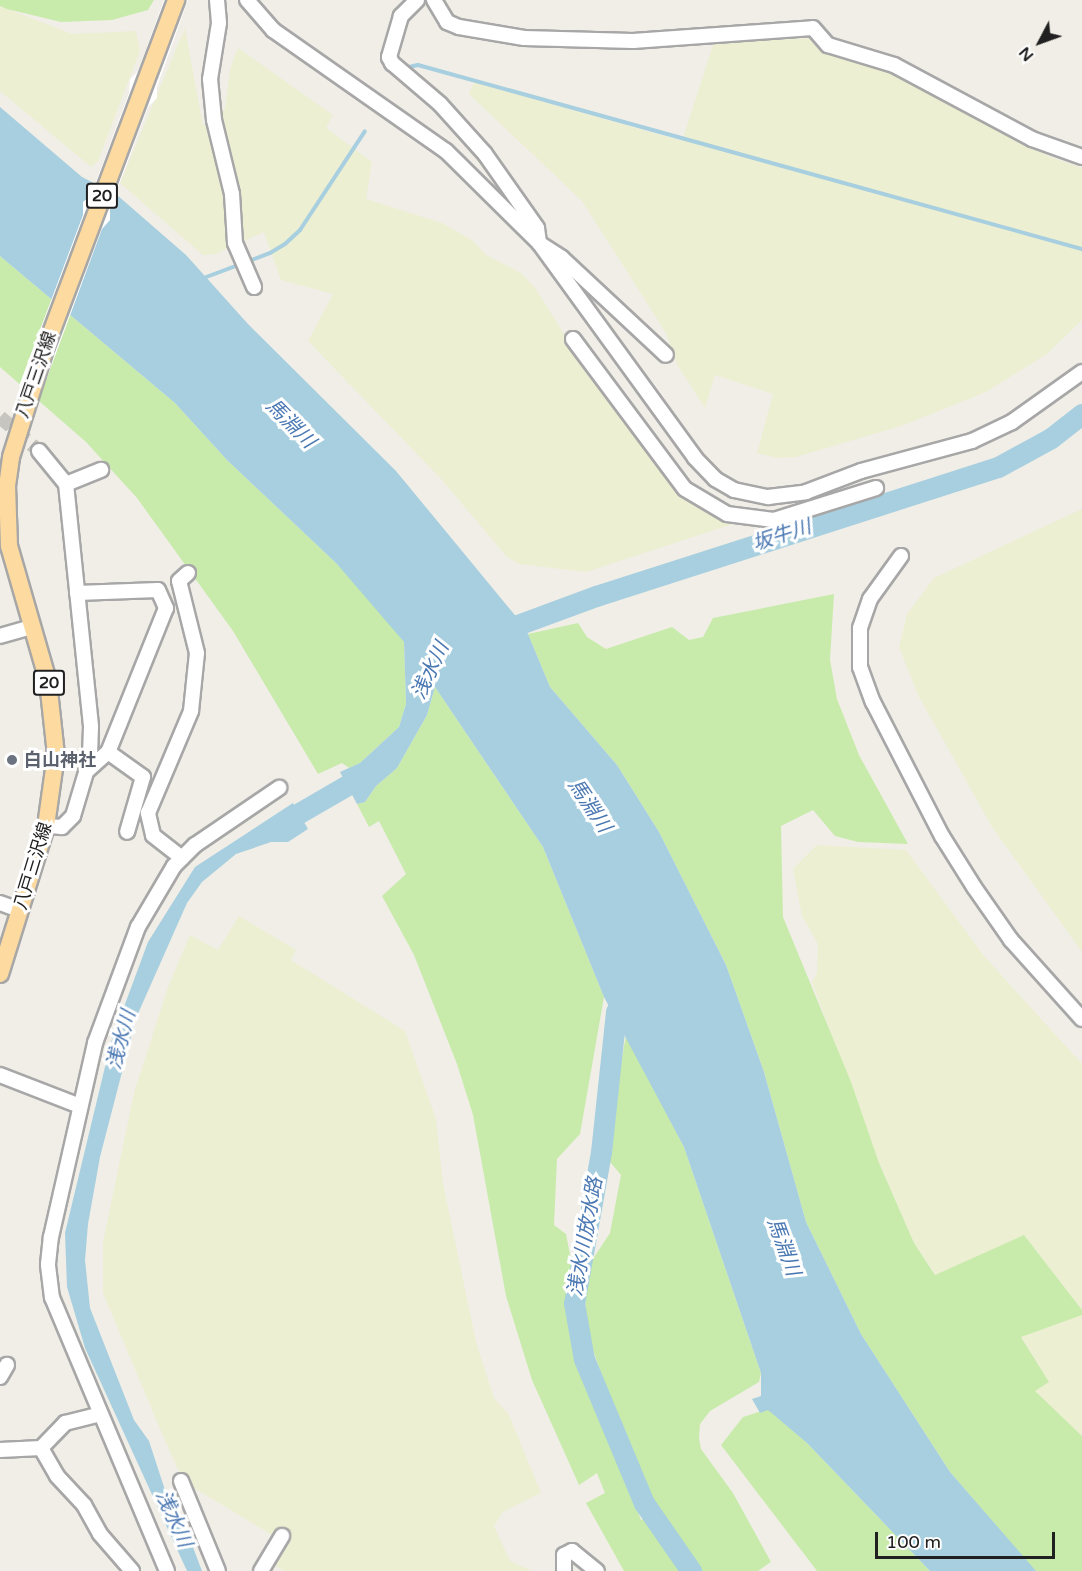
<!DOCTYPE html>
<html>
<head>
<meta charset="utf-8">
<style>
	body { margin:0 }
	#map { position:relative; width:1082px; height:1571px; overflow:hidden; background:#f1eee7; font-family:"Varela Round","Noto Sans JP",sans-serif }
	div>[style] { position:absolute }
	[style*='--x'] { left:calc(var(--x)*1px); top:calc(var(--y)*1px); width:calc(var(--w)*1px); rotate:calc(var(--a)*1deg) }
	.farmland>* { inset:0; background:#ecefd2 }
	.grass>* { inset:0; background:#c8ebac }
	.water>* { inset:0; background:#a7cfdf }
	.pier>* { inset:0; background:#fff }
	.stream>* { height:4px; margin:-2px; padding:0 2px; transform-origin:2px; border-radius:2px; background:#a7cfdf }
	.river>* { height:21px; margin:-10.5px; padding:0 10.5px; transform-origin:10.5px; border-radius:10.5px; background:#a7cfdf }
	.minor-tunnel>* { height:14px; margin-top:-7px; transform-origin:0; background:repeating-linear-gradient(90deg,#c7c5bf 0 14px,transparent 0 21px) }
	.roads { filter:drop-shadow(2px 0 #a7a7a7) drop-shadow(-2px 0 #a7a7a7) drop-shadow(0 2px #a7a7a7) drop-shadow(0 -2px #a7a7a7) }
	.minor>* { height:14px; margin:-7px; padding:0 7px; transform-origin:7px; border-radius:7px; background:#fff }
	.major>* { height:16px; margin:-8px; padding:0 8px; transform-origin:8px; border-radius:8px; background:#fddaa0 }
	.dots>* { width:16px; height:16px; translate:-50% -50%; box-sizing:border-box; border:3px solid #fff; border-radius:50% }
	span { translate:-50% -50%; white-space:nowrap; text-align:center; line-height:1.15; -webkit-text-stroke:6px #fff; paint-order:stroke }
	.shield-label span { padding:2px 4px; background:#fff; border:2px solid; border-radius:4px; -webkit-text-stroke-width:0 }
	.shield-label { font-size:16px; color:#202020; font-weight:700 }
	.street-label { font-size:18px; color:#202020 }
	.worship-label { font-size:18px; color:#5b616d; font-weight:700 }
	.left { translate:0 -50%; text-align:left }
	.water-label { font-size:20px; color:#4a78b2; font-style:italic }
	.north { position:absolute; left:1010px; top:12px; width:60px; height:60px; -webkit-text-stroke:4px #fff; paint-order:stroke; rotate:229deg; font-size:16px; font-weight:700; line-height:24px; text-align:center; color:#202020 }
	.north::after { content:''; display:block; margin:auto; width:21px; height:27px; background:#202020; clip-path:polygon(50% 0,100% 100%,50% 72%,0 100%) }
	.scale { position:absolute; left:875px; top:1532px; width:180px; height:27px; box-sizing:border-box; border:3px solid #202020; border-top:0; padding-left:8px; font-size:18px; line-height:21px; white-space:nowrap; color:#202020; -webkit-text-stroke:4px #fff; paint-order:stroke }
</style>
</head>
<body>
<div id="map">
	<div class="farmland">
		<div style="clip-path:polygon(0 6px,72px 34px,136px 31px,140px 51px,98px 161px,91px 167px,0 91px)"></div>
		<div style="clip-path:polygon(185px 28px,203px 126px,225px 109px,230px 69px,238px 48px,333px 115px,326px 128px,372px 162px,366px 199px,442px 223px,472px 240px,486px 255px,521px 273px,536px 289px,569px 342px,674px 484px,736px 519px,736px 523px,586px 572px,519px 564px,507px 557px,442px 480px,308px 341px,333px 294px,281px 280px,264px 232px,215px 254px,203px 255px,120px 183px)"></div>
		<div style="clip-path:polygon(818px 38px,836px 54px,902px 76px,1050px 157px,1082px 168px,1082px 320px,1047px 354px,986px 392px,904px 425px,796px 457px,777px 458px,757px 453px,773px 394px,715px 375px,705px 408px,678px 366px,666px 333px,582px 201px,469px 94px,474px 82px,682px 141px,714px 42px)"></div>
		<div style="clip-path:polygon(1082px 509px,1082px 952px,992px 827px,918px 695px,899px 647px,907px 614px,934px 578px)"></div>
		<div style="clip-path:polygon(817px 845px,906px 850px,984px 956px,1082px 1064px,1082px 1310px,1024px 1235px,936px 1275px,914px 1243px,879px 1163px,812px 982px,817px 973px,818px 944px,802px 916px,793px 869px)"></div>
		<div style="clip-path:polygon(239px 916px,296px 950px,291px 960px,405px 1031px,436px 1119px,443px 1183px,476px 1342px,494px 1398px,509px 1415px,541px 1493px,503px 1512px,494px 1526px,510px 1561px,532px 1571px,284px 1571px,270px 1562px,282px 1541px,184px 1482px,166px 1443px,103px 1293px,103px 1242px,134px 1093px,168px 987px,190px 935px,218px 950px)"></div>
		<div style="clip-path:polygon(1082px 1315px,1082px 1436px,1034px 1391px,1049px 1382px,1021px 1336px)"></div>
	</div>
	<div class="grass">
		<div style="clip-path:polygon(0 0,154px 0,148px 10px,112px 20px,61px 22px,7px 9px,0 6px)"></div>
		<div style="clip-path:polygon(0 256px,175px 403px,227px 460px,337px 564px,389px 620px,404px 642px,406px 704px,399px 727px,360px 763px,349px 768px,342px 763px,318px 774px,233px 631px,137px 498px,86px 442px,0 367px)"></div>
		<div style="clip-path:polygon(834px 594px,830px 660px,837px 699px,859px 755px,908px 844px,858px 842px,835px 836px,813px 810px,781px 826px,783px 917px,851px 1082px,879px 1163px,914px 1243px,935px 1275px,1024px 1235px,1082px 1310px,1082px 1315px,1021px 1337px,1049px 1382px,1035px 1391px,1082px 1436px,1082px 1571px,1036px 1571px,1030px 1565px,950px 1472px,861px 1334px,806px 1222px,764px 1072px,726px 965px,659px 832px,617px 765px,550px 687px,528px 634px,578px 623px,587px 637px,606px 649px,672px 627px,689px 640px,703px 637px,713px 618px)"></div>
		<div style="clip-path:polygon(435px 687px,543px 847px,604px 997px,580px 1134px,557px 1159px,554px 1225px,566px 1234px,572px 1265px,567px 1312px,578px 1359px,641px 1520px,657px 1512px,615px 1415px,588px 1335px,583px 1274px,610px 1233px,621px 1175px,610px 1162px,613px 1108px,626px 1035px,684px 1147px,761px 1373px,759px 1382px,710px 1411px,700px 1424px,699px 1438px,701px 1449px,733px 1493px,771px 1562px,758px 1571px,624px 1571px,586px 1503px,605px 1493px,597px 1473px,579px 1485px,532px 1380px,506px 1296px,473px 1115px,457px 1064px,414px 955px,382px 896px,406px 874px,379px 821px,369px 827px,357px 804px,365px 802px,376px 786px,397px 768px,427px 715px)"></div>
		<div style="clip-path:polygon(768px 1409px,807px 1443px,930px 1571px,817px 1571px,721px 1445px,743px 1417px)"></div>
	</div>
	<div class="water">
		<div style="clip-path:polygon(0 107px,82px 177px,117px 195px,186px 255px,248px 324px,396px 471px,514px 614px,528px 634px,550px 687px,617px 765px,659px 832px,726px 965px,764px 1072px,806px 1222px,861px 1334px,950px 1472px,1036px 1571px,930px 1571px,807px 1443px,768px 1410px,760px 1413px,752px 1399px,761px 1396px,761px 1373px,684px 1147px,604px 997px,543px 847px,435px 687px,427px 715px,397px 768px,376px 786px,365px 802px,357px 804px,340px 772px,360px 763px,399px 727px,406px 704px,404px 642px,337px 564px,227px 460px,175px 403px,0 256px)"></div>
		<div style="clip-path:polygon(293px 803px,308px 829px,288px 842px,271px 842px,236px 854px,202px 882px,187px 903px,136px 1018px,100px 1157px,88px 1224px,85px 1260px,90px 1308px,134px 1420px,149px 1441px,165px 1490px,180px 1513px,202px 1571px,187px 1571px,85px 1348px,67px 1287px,65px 1233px,111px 1042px,148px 942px,195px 867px)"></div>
	</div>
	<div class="pier">
		<div style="clip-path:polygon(164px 0,188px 0,157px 87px,157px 98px,148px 107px,110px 209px,110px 220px,102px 229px,38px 402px,19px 386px,83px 215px,83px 202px,91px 195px,129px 93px,130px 79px,138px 71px)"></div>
	</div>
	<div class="stream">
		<div style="--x:409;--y:67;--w:9;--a:-13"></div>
		<div style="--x:418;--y:65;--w:689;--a:15.49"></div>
		<div style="--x:201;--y:279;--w:74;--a:-20.6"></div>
		<div style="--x:270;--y:253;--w:17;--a:-31"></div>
		<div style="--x:285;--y:244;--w:21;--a:-43"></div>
		<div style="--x:300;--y:230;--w:118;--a:-56.7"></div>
	</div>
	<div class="river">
		<div style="--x:493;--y:634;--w:110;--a:-20.3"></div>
		<div style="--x:596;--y:596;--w:422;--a:-17.8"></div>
		<div style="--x:998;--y:467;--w:60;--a:-28.7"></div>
		<div style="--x:1051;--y:438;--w:39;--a:-38"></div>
		<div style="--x:275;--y:827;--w:110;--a:-30.1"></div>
		<div style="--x:628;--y:991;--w:24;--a:120"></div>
		<div style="--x:616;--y:1012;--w:141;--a:96.1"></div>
		<div style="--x:601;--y:1152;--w:153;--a:100.1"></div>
		<div style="--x:574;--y:1303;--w:57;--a:79.9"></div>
		<div style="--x:584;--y:1359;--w:156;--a:67.4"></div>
		<div style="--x:644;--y:1503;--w:83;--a:55.3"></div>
	</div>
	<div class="minor-tunnel">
		<div style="--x:0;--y:417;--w:52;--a:41.1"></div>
	</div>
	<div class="roads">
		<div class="minor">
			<div style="--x:217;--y:0;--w:23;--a:85"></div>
			<div style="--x:219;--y:23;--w:57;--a:99.1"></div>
			<div style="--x:210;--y:79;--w:41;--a:84.4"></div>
			<div style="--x:214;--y:120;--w:76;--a:76.3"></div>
			<div style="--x:232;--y:194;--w:49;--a:86.5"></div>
			<div style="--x:235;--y:243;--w:48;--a:66.6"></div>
			<div style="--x:247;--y:0;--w:40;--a:49"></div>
			<div style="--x:273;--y:30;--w:211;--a:35"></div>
			<div style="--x:446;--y:151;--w:131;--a:44.7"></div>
			<div style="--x:539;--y:243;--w:266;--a:54"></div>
			<div style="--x:695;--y:458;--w:29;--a:46"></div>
			<div style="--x:715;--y:479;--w:22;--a:30"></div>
			<div style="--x:734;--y:490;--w:35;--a:12"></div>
			<div style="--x:768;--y:497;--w:38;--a:-7"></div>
			<div style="--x:806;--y:492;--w:59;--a:-20.9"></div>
			<div style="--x:861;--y:471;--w:115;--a:-15.1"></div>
			<div style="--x:972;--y:441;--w:44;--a:-25.4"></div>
			<div style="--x:1012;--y:422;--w:86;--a:-35.5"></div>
			<div style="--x:417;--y:0;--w:23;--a:135"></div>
			<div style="--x:401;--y:16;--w:43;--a:106.3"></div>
			<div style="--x:389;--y:57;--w:7;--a:63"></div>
			<div style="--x:392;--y:63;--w:63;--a:40.5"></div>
			<div style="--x:440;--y:104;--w:67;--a:48"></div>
			<div style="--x:485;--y:154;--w:90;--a:54.9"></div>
			<div style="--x:537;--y:228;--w:15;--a:82"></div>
			<div style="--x:539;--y:243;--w:27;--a:33"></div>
			<div style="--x:562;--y:258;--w:142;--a:43"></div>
			<div style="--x:434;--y:0;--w:26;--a:59"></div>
			<div style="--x:447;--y:22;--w:13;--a:23"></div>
			<div style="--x:459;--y:27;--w:66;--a:9.6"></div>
			<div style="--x:524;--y:38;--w:109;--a:1.6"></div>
			<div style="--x:633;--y:41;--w:180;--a:-4.1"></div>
			<div style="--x:813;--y:28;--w:23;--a:49"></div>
			<div style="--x:828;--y:45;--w:69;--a:16.9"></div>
			<div style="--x:894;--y:65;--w:157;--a:28.2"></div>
			<div style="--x:1032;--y:139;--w:53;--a:19.8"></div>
			<div style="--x:573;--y:339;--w:187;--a:53.3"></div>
			<div style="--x:685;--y:489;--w:49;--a:30.8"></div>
			<div style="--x:727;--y:514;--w:47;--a:7.3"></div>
			<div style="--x:774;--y:520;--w:107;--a:-17.4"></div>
			<div style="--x:39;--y:451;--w:43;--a:50.7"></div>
			<div style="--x:66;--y:484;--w:244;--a:84.1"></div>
			<div style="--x:91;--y:727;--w:32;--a:92"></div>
			<div style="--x:90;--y:759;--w:59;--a:106.6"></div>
			<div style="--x:73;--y:816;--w:16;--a:135"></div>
			<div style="--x:62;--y:827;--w:16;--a:-176"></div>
			<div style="--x:66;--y:484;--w:38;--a:-22"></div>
			<div style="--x:901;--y:556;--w:53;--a:125.8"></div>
			<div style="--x:870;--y:599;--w:31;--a:109"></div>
			<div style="--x:860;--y:628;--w:39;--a:90"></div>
			<div style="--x:860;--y:667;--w:37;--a:70"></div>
			<div style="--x:873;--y:702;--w:151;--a:62.8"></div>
			<div style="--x:942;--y:836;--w:60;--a:57.9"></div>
			<div style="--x:974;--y:887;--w:65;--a:55.1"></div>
			<div style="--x:1011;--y:940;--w:106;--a:48.1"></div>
			<div style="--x:77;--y:593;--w:81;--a:-2.1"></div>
			<div style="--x:158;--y:590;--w:20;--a:66"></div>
			<div style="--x:166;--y:608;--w:155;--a:111.9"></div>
			<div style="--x:108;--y:752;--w:27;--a:138"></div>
			<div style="--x:0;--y:636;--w:33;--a:-16"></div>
			<div style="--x:108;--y:752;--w:43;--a:35.5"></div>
			<div style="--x:143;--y:777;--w:57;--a:106.2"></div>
			<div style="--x:182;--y:858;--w:37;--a:-142"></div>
			<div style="--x:153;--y:835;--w:23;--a:-103"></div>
			<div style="--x:148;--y:813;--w:111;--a:-67.1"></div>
			<div style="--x:191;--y:711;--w:58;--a:-84.1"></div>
			<div style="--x:197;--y:653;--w:74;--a:-104"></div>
			<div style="--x:179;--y:581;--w:12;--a:-42"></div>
			<div style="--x:0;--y:903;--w:20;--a:20"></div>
			<div style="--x:0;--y:1075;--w:86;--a:21.2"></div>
			<div style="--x:0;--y:1377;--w:14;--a:-60"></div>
			<div style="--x:41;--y:1448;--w:32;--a:60"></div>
			<div style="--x:57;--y:1476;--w:40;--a:47"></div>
			<div style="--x:84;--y:1505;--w:33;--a:61"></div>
			<div style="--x:100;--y:1534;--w:49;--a:49.1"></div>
			<div style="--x:0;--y:1450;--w:41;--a:-2.8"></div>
			<div style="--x:41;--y:1448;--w:35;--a:-46"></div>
			<div style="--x:65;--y:1423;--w:34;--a:-14"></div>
			<div style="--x:181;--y:1481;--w:97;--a:67.7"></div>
			<div style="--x:167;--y:1571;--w:296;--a:-112.8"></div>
			<div style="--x:52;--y:1298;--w:34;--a:-97"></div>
			<div style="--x:48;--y:1264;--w:27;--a:-84"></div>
			<div style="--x:51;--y:1237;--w:199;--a:-77.2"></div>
			<div style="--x:95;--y:1043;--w:124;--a:-69.7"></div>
			<div style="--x:138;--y:927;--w:71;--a:-59.5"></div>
			<div style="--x:174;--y:866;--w:30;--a:-45"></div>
			<div style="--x:195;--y:845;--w:102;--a:-34.2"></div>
			<div style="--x:261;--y:1571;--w:41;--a:-59"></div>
			<div style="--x:564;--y:1571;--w:16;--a:-90"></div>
			<div style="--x:564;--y:1555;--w:9;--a:-27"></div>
			<div style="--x:572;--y:1551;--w:32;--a:39"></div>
		</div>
		<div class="major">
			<div style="--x:0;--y:974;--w:155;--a:-72.7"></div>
			<div style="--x:46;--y:826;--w:72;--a:-82"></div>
			<div style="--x:56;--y:755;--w:74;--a:-96.2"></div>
			<div style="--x:48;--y:681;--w:141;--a:-106.1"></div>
			<div style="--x:9;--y:546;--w:60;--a:-91.9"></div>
			<div style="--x:7;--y:486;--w:29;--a:-82"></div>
			<div style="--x:11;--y:457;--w:113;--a:-72.5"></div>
			<div style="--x:45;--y:349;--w:373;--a:-69.4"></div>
		</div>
	</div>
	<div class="dots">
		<div style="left:12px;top:760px;background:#6b7280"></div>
	</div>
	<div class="shield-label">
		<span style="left:102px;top:196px">20</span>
		<span style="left:49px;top:683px">20</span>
	</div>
	<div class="street-label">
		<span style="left:36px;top:375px;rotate:-71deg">八戸三沢線</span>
		<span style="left:33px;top:866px;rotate:-73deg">八戸三沢線</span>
	</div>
	<div class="worship-label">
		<span class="left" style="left:24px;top:760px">白山神社</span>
	</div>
	<div class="water-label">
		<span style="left:290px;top:424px;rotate:45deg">馬淵川</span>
		<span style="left:782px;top:536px;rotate:-18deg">坂牛川</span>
		<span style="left:431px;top:671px;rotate:-65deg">浅水川</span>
		<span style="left:589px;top:806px;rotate:56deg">馬淵川</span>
		<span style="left:122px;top:1040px;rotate:-75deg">浅水川</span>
		<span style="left:586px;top:1237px;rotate:-80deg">浅水川放水路</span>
		<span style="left:783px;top:1247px;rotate:70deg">馬淵川</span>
		<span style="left:173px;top:1519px;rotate:66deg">浅水川</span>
	</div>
	<div class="north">N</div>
	<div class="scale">100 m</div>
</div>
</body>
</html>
